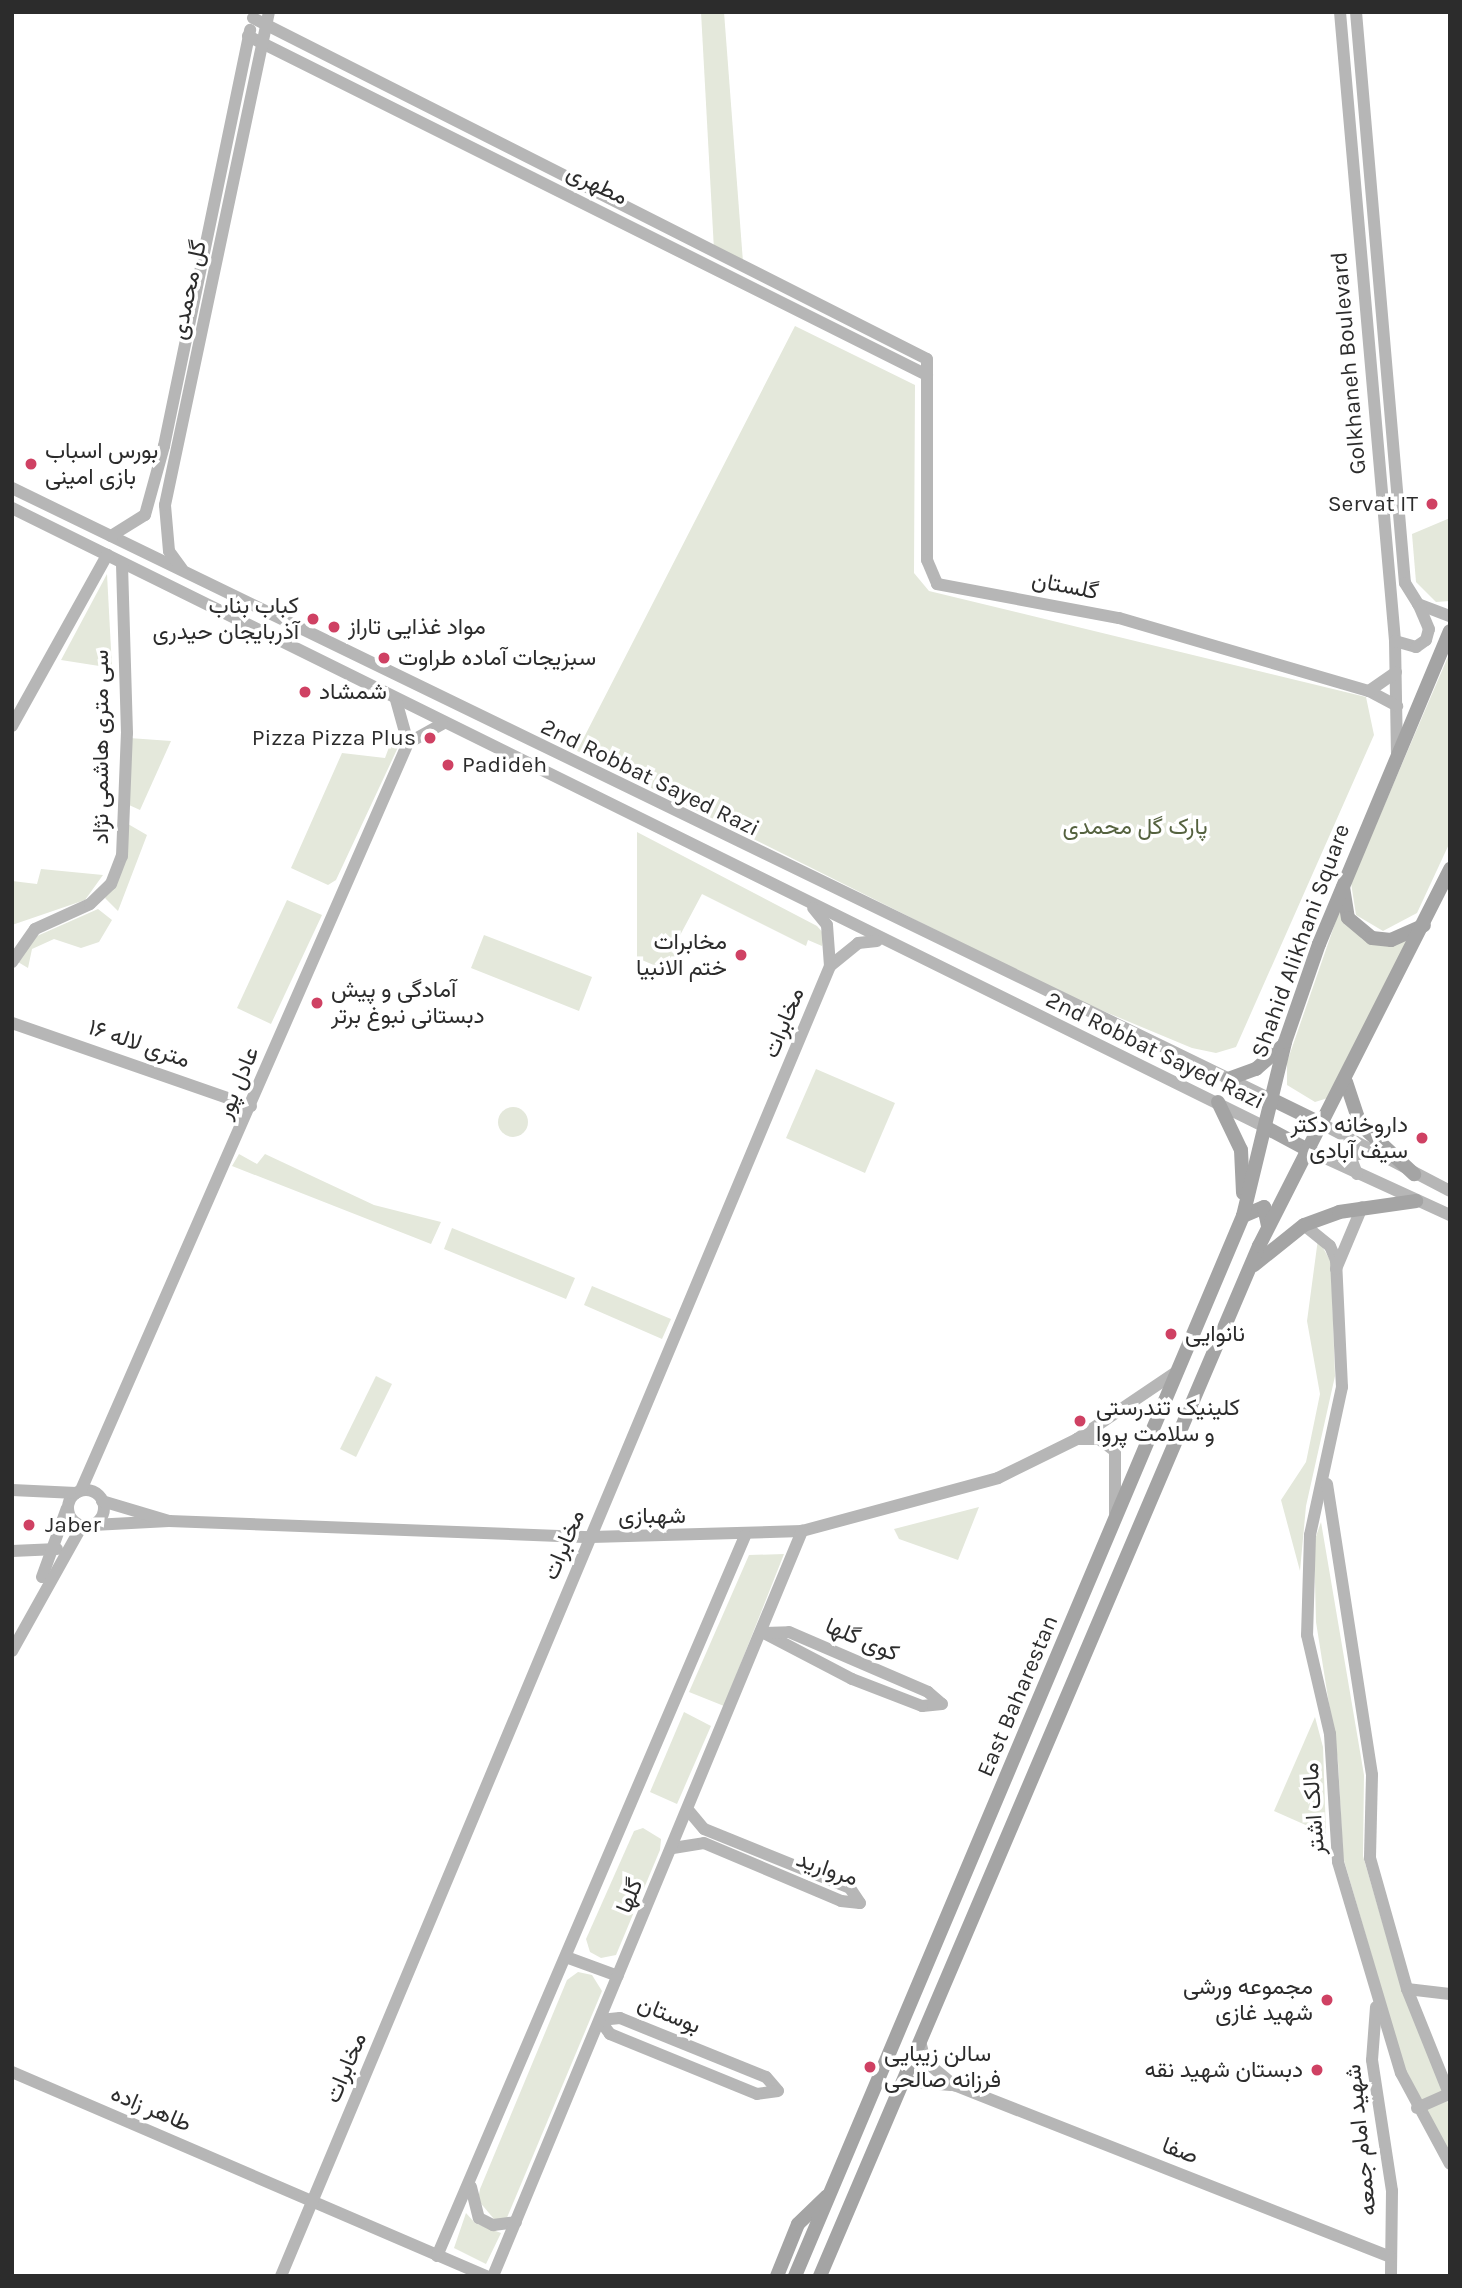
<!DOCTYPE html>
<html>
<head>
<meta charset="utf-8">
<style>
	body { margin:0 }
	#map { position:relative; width:1462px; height:2288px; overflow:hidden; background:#fff; font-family:Karla,Vazirmatn,sans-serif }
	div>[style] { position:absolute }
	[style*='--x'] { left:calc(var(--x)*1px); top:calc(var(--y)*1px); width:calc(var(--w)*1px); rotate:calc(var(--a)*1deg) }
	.green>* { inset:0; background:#e4e8db }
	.round { border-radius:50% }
	.secondary>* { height:12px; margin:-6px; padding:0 6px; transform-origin:6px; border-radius:6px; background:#b6b6b6 }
	.secondary>.ring { margin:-6px; padding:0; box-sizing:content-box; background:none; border:12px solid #b6b6b6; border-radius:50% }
	.primary>* { height:14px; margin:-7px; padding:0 7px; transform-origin:7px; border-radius:7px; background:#a4a4a4 }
	.dots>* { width:19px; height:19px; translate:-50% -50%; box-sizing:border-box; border:4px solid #fff; border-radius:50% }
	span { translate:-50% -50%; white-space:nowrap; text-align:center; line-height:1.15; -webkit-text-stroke:7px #fff; paint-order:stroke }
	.street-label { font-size:23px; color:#2c2c2c }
	.poi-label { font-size:23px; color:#2c2c2c }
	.left { translate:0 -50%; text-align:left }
	.right { translate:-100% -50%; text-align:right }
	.park-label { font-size:23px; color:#55623f }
	.frame { position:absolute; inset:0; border:14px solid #2c2c2c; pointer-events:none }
</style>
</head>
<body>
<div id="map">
	<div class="green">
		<div style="clip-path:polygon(701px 12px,724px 12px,743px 262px,714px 250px)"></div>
		<div style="clip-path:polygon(795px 326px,915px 385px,914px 573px,929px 591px,1366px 697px,1374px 735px,1236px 1047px,1216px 1053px,1192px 1048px,1072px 998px,577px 751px)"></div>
		<div style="clip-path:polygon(1450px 518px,1450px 601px,1436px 602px,1416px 582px,1412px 534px)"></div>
		<div style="clip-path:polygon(107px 574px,112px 668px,61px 660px)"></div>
		<div style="clip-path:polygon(1450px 652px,1450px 842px,1417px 913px,1383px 931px,1356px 915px,1351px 883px)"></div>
		<div style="clip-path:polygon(395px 731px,400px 743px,336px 880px,328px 885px,291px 868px,342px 753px,385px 758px)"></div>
		<div style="clip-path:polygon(129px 738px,171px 741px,140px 810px,129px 805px)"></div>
		<div style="clip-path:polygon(128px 824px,147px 835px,118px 911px,105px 898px,128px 851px)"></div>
		<div style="clip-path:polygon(637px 832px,817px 926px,824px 934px,822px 946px,808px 940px,806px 946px,702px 894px,677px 941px,673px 973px,637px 958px)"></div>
		<div style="clip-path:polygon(41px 869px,103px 875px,85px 900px,12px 925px,12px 881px,37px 884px)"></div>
		<div style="clip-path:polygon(287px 900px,322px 915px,271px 1024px,237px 1008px)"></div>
		<div style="clip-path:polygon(98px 909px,112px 920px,99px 942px,81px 948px,54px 939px,32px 949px,28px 968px,18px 962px,37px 936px)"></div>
		<div style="clip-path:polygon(1340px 909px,1362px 939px,1375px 945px,1411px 940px,1328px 1098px,1315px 1102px,1287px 1085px,1287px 1062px)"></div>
		<div style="clip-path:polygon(484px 935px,592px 977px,579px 1011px,471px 968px)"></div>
		<div style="clip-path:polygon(816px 1069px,895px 1103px,865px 1173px,786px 1138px)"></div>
		<div class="round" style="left:498px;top:1107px;width:30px;height:30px"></div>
		<div style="clip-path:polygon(239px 1154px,257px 1164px,265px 1154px,374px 1205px,441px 1222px,431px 1244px,232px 1166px)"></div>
		<div style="clip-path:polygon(452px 1228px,575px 1278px,566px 1299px,444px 1249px)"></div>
		<div style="clip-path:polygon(1318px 1239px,1331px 1262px,1335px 1376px,1306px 1506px,1300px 1571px,1281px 1500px,1306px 1462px,1320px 1394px,1307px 1321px)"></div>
		<div style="clip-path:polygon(592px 1286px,671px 1319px,662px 1339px,584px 1305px)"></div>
		<div style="clip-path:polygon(376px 1376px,392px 1384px,356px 1457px,340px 1449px)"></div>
		<div style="clip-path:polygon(979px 1507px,958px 1560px,899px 1539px,894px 1529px)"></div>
		<div style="clip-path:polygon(1321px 1522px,1364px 1775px,1363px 1856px,1403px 1993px,1450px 2108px,1450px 2153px,1404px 2067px,1343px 1857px,1338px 1761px,1316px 1622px,1314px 1542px)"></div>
		<div style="clip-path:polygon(784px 1554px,724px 1706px,689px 1692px,749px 1555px)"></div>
		<div style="clip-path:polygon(684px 1712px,711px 1726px,677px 1804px,650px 1792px)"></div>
		<div style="clip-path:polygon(1315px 1717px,1323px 1747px,1326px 1834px,1274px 1811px)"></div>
		<div style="clip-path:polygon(643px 1828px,661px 1839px,660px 1850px,616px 1955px,601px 1958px,590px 1952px,586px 1939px,634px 1831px)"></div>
		<div style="clip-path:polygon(578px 1972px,592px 1975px,602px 1991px,506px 2220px,494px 2219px,478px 2200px,480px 2189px,567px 1980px)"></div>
		<div style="clip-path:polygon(466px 2213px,475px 2223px,501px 2233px,486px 2264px,454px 2248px)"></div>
	</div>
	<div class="secondary">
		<div style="--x:1340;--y:12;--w:631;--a:85"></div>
		<div style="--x:1395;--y:641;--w:112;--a:89"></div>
		<div style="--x:1356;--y:12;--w:573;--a:85.1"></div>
		<div style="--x:1405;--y:583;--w:25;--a:58"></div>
		<div style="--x:1418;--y:604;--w:34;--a:21"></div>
		<div style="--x:253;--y:18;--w:755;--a:26.84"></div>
		<div style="--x:927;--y:359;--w:201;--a:90"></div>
		<div style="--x:927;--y:560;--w:26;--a:67"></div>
		<div style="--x:937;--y:584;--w:185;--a:10.6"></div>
		<div style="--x:1119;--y:618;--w:260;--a:16.3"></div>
		<div style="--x:1369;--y:691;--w:32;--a:28"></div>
		<div style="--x:248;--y:36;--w:759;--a:26.53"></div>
		<div style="--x:12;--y:488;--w:1399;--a:25.89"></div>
		<div style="--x:12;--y:508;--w:1398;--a:26.29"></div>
		<div style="--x:111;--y:536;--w:40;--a:-32"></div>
		<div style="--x:145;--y:515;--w:72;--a:-74.6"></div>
		<div style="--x:164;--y:446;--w:425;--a:-78.3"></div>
		<div style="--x:182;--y:569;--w:22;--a:-126"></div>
		<div style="--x:169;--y:551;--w:46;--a:-95"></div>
		<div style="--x:165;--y:505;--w:504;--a:-78.09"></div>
		<div style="--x:1395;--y:641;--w:22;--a:16"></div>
		<div style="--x:1416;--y:647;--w:12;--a:-35"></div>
		<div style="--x:1426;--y:640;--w:11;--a:-75"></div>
		<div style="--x:1429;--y:629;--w:26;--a:-113"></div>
		<div style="--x:1369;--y:691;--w:33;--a:-35"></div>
		<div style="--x:396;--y:700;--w:45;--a:74.4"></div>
		<div style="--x:12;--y:726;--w:196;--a:-60.9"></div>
		<div style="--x:408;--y:743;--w:39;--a:-29"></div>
		<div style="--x:12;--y:962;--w:40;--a:-55.1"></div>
		<div style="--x:35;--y:929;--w:60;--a:-24.4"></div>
		<div style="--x:90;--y:904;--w:29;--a:-44"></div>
		<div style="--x:111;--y:884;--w:30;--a:-69"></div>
		<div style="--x:122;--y:856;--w:123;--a:-87.7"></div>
		<div style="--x:127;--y:733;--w:170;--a:-91.7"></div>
		<div style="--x:830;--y:966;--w:36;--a:-39"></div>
		<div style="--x:858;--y:943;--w:19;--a:-6"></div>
		<div style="--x:12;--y:1023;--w:253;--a:19.2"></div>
		<div style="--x:1322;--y:1124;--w:144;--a:27.6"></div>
		<div style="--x:1308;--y:1150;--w:156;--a:24.6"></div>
		<div style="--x:1357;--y:1174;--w:19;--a:-111"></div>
		<div style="--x:1350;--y:1156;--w:18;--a:-13"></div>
		<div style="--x:1304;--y:1225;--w:33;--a:39"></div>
		<div style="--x:1330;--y:1246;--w:15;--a:67"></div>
		<div style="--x:1336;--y:1260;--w:127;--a:87.3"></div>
		<div style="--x:1342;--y:1387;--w:151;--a:102.2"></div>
		<div style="--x:1310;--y:1535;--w:100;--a:91.7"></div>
		<div style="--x:1307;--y:1635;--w:102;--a:76.9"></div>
		<div style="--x:1330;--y:1734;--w:128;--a:86.4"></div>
		<div style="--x:1338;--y:1862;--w:220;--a:73.4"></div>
		<div style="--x:1401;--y:2073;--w:103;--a:61.7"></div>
		<div style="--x:1336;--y:1269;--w:67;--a:-67.2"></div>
		<div style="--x:1077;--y:1439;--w:22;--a:0"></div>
		<div style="--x:1099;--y:1439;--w:20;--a:37"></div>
		<div style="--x:1115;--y:1451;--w:62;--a:90"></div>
		<div style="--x:1327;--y:1484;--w:294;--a:81.2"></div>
		<div style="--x:1372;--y:1775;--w:83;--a:91.4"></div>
		<div style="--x:1370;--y:1858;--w:136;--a:74.2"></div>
		<div style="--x:1407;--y:1989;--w:115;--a:68.1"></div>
		<div class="ring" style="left:68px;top:1490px;width:24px;height:24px"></div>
		<div style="--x:12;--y:1490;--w:64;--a:2.7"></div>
		<div style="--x:81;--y:1490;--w:815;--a:-66.36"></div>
		<div style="--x:169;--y:1521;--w:422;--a:2.2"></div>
		<div style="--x:591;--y:1537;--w:211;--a:-1.6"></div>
		<div style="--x:802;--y:1531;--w:203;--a:-15.1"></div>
		<div style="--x:998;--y:1478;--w:88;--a:-26.3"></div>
		<div style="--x:1077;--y:1439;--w:122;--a:-34"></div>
		<div style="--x:93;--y:1525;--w:76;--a:-3"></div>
		<div style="--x:169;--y:1521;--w:70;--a:-163.4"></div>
		<div style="--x:12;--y:1551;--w:45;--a:-2.5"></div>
		<div style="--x:42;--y:1577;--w:73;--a:-70.1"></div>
		<div style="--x:789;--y:1632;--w:151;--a:23.3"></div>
		<div style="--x:928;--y:1692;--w:18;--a:41"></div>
		<div style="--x:942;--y:1704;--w:20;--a:174"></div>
		<div style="--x:922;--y:1706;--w:75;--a:-158.9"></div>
		<div style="--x:852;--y:1679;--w:99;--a:-152.4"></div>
		<div style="--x:764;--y:1633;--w:25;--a:-2"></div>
		<div style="--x:12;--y:1651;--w:143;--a:-60.8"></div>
		<div style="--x:673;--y:1848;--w:31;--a:-9"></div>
		<div style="--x:704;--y:1843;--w:149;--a:22.9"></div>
		<div style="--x:841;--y:1901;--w:19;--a:6"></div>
		<div style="--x:860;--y:1903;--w:18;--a:-124"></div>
		<div style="--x:850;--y:1888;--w:157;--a:-158"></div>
		<div style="--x:704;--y:1829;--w:23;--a:-130"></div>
		<div style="--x:566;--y:1957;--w:55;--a:20.1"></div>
		<div style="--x:1407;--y:1989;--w:43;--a:6.6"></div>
		<div style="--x:1376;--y:2007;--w:53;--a:94.3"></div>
		<div style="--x:1372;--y:2060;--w:133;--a:81.3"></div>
		<div style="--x:1392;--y:2191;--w:85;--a:90.7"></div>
		<div style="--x:620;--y:2018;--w:157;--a:22"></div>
		<div style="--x:766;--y:2077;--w:18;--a:49"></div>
		<div style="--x:778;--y:2091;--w:21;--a:172"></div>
		<div style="--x:757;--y:2094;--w:159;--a:-157.8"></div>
		<div style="--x:610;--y:2034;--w:17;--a:-126"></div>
		<div style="--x:600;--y:2020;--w:20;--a:-6"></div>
		<div style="--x:920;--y:2041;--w:21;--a:76"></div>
		<div style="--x:925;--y:2061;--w:38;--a:40"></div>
		<div style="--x:954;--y:2085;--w:469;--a:21.5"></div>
		<div style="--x:12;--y:2072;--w:516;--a:23.29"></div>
		<div style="--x:903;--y:2081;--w:48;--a:4.8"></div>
		<div style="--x:1417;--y:2108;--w:34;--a:-24"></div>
		<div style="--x:471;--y:2187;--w:32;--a:76"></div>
		<div style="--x:479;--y:2218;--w:16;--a:27"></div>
		<div style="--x:493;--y:2225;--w:23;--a:-7"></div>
		<div style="--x:437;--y:2256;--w:783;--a:-66.84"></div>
		<div style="--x:281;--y:2276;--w:1420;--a:-67.26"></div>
		<div style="--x:830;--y:966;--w:41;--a:-94.2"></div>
		<div style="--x:827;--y:925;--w:22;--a:-129"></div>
		<div style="--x:493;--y:2276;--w:807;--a:-67.47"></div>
	</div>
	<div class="primary">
		<div style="--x:1343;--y:887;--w:31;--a:81"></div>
		<div style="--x:1348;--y:918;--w:31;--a:40"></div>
		<div style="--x:1372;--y:938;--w:19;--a:6"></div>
		<div style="--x:1391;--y:940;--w:36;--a:-24"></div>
		<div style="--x:1228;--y:1079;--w:30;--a:-20"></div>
		<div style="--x:1256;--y:1069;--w:35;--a:-41"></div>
		<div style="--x:1346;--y:1082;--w:44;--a:71.6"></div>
		<div style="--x:1360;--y:1124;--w:74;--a:42.8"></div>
		<div style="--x:1271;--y:1099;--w:57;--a:26.1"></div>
		<div style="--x:1218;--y:1102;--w:53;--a:64.4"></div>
		<div style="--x:1241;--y:1150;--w:43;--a:87.3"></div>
		<div style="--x:1265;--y:1127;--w:49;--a:28.1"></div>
		<div style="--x:1243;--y:1216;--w:23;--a:-23"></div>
		<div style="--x:1264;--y:1207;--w:19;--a:78"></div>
		<div style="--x:1254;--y:1265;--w:64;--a:-38.7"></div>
		<div style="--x:1304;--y:1225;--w:37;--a:-20"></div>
		<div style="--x:1339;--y:1212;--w:78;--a:-8.1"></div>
		<div style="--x:777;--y:2276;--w:56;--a:-68"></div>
		<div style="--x:798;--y:2224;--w:40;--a:-44"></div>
		<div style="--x:795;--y:2276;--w:1151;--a:-67.09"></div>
		<div style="--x:1243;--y:1216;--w:179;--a:-76.4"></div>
		<div style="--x:1285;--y:1042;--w:104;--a:-70.9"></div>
		<div style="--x:1319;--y:944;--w:339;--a:-67.3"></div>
		<div style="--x:820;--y:2276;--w:1120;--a:-66.92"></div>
		<div style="--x:1259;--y:1246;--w:423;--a:-63.1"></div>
	</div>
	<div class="dots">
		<div style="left:31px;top:464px;background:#cf4163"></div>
		<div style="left:1432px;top:504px;background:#cf4163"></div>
		<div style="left:313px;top:619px;background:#cf4163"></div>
		<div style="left:334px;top:627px;background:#cf4163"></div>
		<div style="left:384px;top:658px;background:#cf4163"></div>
		<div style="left:305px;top:692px;background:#cf4163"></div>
		<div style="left:430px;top:738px;background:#cf4163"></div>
		<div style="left:448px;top:765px;background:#cf4163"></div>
		<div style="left:741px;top:955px;background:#cf4163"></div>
		<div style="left:317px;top:1003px;background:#cf4163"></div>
		<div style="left:1422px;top:1138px;background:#cf4163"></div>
		<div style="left:1171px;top:1334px;background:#cf4163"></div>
		<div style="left:1080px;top:1421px;background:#cf4163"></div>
		<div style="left:29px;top:1525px;background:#cf4163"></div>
		<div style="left:1327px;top:2000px;background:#cf4163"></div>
		<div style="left:870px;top:2067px;background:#cf4163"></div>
		<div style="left:1317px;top:2070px;background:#cf4163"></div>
	</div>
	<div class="street-label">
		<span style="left:597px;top:185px;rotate:26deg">مطهری</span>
		<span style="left:189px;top:290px;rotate:-78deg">گل محمدی</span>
		<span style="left:1349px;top:363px;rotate:-95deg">Golkhaneh Boulevard</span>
		<span style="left:1065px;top:586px;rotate:11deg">گلستان</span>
		<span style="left:101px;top:747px;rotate:-90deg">سی متری هاشمی نژاد</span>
		<span style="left:650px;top:778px;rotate:26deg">2nd Robbat Sayed Razi</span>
		<span style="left:1301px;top:941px;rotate:-70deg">Shahid Alikhani Square</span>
		<span style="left:784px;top:1023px;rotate:-68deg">مخابرات</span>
		<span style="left:139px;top:1044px;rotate:19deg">۱۶ متری لاله</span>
		<span style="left:1155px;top:1051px;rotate:26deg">2nd Robbat Sayed Razi</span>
		<span style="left:238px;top:1083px;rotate:-67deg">عادل پور</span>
		<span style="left:652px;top:1516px">شهبازی</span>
		<span style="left:564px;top:1545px;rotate:-67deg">مخابرات</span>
		<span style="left:862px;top:1640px;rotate:23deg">کوی گلها</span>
		<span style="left:1018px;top:1696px;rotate:-67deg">East Baharestan</span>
		<span style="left:1314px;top:1809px;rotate:-94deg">مالک اشتر</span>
		<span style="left:827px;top:1869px;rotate:19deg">مروارید</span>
		<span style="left:630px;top:1896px;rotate:-67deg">گلها</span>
		<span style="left:669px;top:2015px;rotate:22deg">بوستان</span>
		<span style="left:346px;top:2068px;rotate:-67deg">مخابرات</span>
		<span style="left:151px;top:2109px;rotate:23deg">طاهر زاده</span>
		<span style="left:1361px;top:2140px;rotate:-96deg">شهید امام جمعه</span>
		<span style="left:1180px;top:2151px;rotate:21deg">صفا</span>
	</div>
	<div class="poi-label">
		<span class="left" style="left:45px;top:464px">بورس اسباب<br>بازی امینی</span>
		<span class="right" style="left:1418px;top:504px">Servat IT</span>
		<span class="right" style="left:299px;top:619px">کباب بناب<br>آذربایجان حیدری</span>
		<span class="left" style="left:348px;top:627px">مواد غذایی تاراز</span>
		<span class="left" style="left:398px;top:658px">سبزیجات آماده طراوت</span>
		<span class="left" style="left:319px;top:692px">شمشاد</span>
		<span class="right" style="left:416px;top:738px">Pizza Pizza Plus</span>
		<span class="left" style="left:462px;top:765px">Padideh</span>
		<span class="right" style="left:727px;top:955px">مخابرات<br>ختم الانبیا</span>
		<span class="left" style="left:331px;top:1003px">آمادگی و پیش<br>دبستانی نبوغ برتر</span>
		<span class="right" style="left:1408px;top:1138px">داروخانه دکتر<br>سیف آبادی</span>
		<span class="left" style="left:1185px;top:1334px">نانوایی</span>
		<span class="left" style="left:1096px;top:1421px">کلینیک تندرستی<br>و سلامت پروا</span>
		<span class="left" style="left:45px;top:1525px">Jaber</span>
		<span class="right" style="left:1313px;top:2000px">مجموعه ورشی<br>شهید غازی</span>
		<span class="left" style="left:884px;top:2067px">سالن زیبایی<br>فرزانه صالحی</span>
		<span class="right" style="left:1303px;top:2070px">دبستان شهید نقه</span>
	</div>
	<div class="park-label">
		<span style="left:1135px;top:827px">پارک گل محمدی</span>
	</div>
	<div class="frame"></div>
</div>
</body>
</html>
